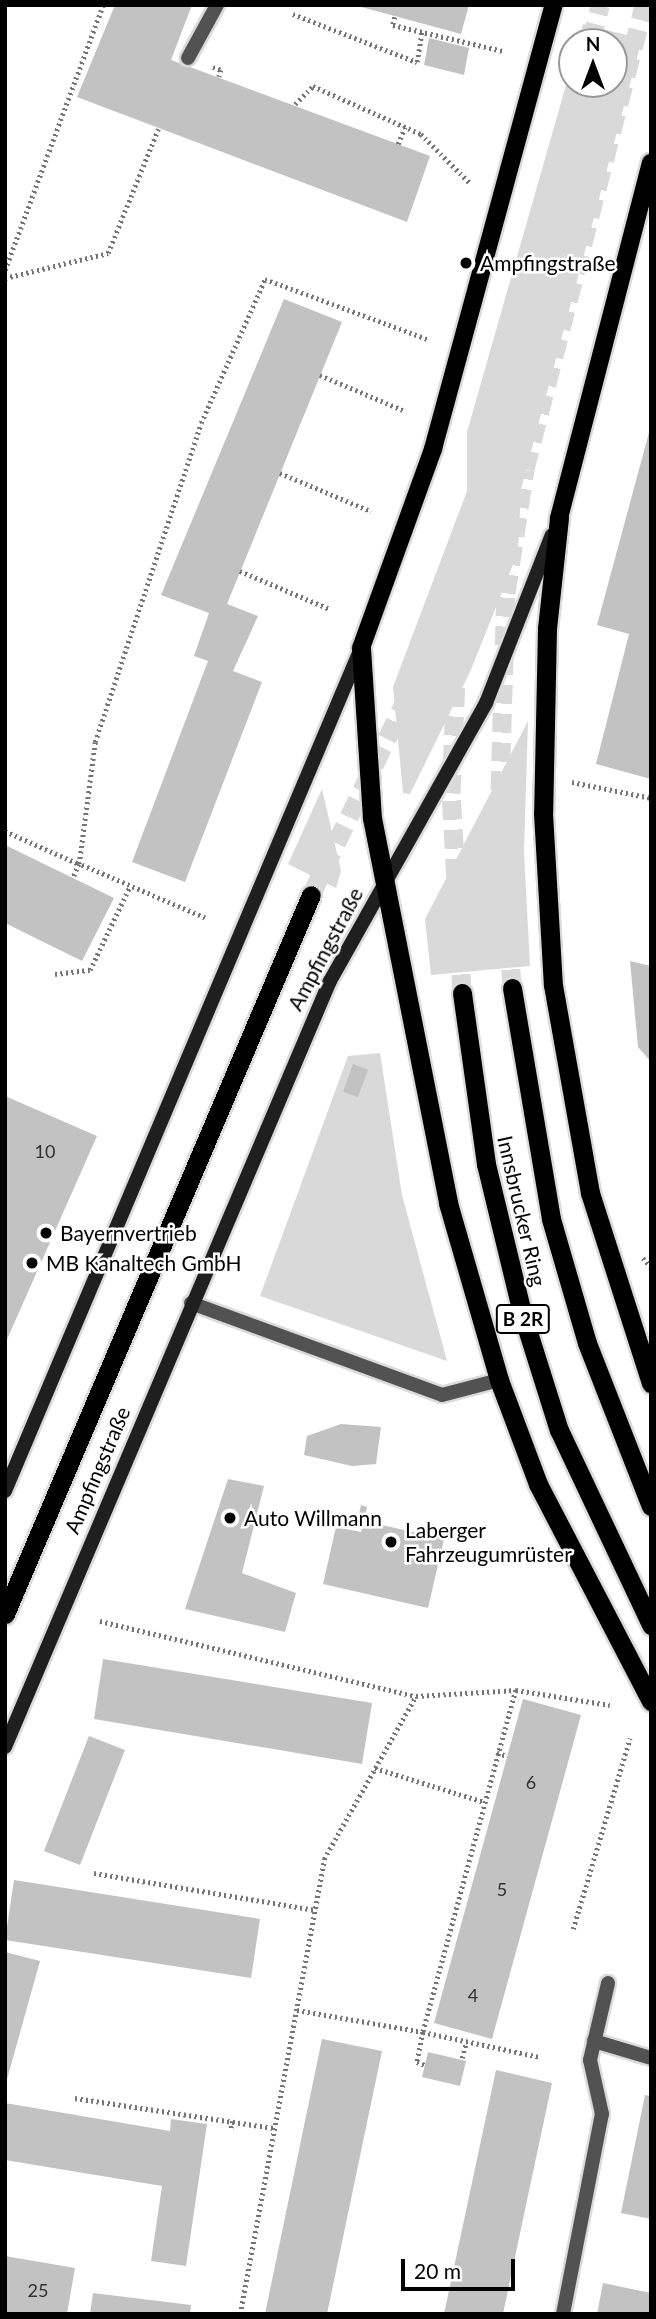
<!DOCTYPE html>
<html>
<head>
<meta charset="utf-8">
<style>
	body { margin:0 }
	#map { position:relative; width:656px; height:2319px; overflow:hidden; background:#fff; font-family:Lato,sans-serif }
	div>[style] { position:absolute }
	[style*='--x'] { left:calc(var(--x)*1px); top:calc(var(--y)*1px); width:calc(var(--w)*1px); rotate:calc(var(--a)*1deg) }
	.green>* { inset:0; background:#d9d9d9 }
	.building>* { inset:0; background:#c2c2c2 }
	.trunk-tunnel>* { height:19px; margin-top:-9.5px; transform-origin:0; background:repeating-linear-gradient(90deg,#d9d9d9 0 19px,transparent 0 29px) }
	.path>* { height:4.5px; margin-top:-2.25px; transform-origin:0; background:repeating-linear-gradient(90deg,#747474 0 2px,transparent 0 5.5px) }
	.roads { filter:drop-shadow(2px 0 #dbdbdb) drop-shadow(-2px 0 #dbdbdb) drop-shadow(0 2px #dbdbdb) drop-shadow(0 -2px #dbdbdb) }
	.service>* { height:14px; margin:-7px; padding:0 7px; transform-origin:7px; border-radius:7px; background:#525252 }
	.minor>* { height:14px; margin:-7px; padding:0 7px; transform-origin:7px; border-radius:7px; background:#525252 }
	.secondary>* { height:14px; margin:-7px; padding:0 7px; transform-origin:7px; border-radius:7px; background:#1f1f1f }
	.primary>* { height:18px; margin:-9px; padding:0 9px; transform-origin:9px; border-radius:9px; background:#000 }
	.trunk>* { height:19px; margin:-9.5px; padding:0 9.5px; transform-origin:9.5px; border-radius:9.5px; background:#000 }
	.dots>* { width:19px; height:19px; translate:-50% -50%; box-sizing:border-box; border:4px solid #fff; border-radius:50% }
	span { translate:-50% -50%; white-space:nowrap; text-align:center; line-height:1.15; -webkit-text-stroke:5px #fff; paint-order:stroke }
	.number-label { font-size:18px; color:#303030 }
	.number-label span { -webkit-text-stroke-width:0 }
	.shield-label span { padding:2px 5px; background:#fff; border:2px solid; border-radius:5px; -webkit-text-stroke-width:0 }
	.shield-label { font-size:19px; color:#000; font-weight:700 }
	.poi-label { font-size:21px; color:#000 }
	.left { translate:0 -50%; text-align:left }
	.street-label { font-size:21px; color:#000 }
	.frame { position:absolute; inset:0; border:7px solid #000; pointer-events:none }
	.north { position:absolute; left:558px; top:28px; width:70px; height:70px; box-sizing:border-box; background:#fff; border:2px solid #999; border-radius:50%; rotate:0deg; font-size:19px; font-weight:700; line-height:28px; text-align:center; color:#000 }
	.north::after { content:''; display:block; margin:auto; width:24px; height:32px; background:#000; clip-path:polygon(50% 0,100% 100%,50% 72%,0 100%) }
	.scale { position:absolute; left:401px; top:2259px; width:114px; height:32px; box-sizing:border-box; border:4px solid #000; border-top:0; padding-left:9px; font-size:21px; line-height:24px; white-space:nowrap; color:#000; -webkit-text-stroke:5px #fff; paint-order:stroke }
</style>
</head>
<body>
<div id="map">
	<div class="green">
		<div style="clip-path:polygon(583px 24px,642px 39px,521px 489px,518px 552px,470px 672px,410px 794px,403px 793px,393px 687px,467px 491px,467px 432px,572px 64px,572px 84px,614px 84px,614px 42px,578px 42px)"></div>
		<div style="clip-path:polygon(528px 721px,524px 852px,530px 966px,431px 975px,425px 919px)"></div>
		<div style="clip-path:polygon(322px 789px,341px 871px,336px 888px,288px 864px)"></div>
		<div style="clip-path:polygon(380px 1053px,402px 1195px,447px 1361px,260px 1296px,348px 1056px)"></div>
	</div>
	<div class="building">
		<div style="clip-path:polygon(115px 5px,192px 5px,171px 60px,430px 156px,407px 222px,77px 97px)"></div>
		<div style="clip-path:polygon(354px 5px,469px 5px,461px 34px)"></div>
		<div style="clip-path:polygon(429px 38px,469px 48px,464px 75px,424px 65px)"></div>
		<div style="clip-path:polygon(284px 299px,342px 322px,227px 604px,258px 616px,233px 671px,262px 682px,185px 882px,132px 862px,208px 661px,194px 656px,209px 613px,161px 595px)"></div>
		<div style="clip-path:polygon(651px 425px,651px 779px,596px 764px,629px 634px,597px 625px)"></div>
		<div style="clip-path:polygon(5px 845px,114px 898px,82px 961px,5px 923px)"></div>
		<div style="clip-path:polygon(630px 961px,651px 966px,651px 1062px,638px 1047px)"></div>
		<div style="clip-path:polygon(353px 1064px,368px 1070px,358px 1097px,343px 1092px)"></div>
		<div style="clip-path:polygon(5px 1096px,97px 1136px,5px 1344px)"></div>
		<div style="clip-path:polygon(341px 1424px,381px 1427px,376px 1464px,352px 1466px,304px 1455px,307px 1436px)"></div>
		<div style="clip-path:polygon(228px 1479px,264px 1486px,242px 1573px,296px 1593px,285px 1632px,185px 1609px)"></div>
		<div style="clip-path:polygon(361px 1505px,367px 1507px,364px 1521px,358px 1519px)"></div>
		<div style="clip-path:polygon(364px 1521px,444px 1539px,428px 1608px,323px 1584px,336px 1527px,361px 1532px)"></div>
		<div style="clip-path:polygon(103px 1659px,372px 1703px,362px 1764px,94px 1719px)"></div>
		<div style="clip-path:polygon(523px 1699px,581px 1715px,492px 2039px,434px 2023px)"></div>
		<div style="clip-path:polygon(89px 1736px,125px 1750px,80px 1865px,44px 1851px)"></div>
		<div style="clip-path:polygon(14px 1880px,260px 1919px,251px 1978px,5px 1940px)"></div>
		<div style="clip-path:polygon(5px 1952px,40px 1961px,6px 2083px,5px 2083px)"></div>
		<div style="clip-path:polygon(322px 2039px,382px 2051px,327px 2314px,265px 2314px)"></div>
		<div style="clip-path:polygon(428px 2052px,466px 2061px,460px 2086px,422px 2077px)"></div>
		<div style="clip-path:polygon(496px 2070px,552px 2083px,519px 2238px,503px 2314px,444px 2314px)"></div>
		<div style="clip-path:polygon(645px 2095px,651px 2096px,651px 2219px,621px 2213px)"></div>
		<div style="clip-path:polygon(5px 2103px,170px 2131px,171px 2119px,207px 2124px,186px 2266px,151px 2261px,162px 2186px,5px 2160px)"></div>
		<div style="clip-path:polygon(5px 2256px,75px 2268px,67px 2314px,5px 2313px)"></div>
		<div style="clip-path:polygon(603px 2283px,651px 2293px,651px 2314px,597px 2314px)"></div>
		<div style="clip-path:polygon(93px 2293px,191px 2305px,190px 2314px,90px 2314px)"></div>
	</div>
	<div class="trunk-tunnel">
		<div style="--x:591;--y:42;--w:38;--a:-76"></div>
		<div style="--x:311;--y:895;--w:330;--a:-64.1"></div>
		<div style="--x:512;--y:988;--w:198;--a:-93.5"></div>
		<div style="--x:500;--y:790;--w:197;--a:-88.3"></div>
		<div style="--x:506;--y:593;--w:125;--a:-81.3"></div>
		<div style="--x:525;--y:469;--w:479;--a:-75.6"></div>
		<div style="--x:462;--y:993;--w:200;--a:-93.1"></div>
		<div style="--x:451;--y:793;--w:205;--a:-87.5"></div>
		<div style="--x:460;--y:588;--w:129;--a:-79.7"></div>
		<div style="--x:483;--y:461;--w:389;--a:-75.6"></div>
	</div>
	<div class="path">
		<div style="--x:293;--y:14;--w:133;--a:21.2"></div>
		<div style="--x:417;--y:62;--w:30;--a:-81"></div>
		<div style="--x:395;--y:17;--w:8;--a:104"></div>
		<div style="--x:393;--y:25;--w:113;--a:13.3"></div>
		<div style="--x:213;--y:67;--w:9;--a:21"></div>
		<div style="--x:221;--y:70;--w:7;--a:106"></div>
		<div style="--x:295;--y:104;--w:25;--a:-45"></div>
		<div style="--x:313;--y:86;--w:118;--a:24"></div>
		<div style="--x:421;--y:134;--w:71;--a:45"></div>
		<div style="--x:398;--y:144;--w:18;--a:-68"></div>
		<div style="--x:5;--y:270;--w:283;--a:-69.7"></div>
		<div style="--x:5;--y:278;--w:106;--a:-13.6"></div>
		<div style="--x:108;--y:253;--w:134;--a:-68"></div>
		<div style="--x:320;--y:375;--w:90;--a:22.9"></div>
		<div style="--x:280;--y:473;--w:99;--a:22.7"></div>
		<div style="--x:240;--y:571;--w:98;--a:22.9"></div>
		<div style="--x:572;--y:782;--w:81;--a:11.4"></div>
		<div style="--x:5;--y:831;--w:81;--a:24"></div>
		<div style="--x:79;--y:864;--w:15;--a:113"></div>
		<div style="--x:205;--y:918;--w:137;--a:-156.8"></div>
		<div style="--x:79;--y:864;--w:123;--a:-82.5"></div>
		<div style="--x:95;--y:742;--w:336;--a:-71.6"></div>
		<div style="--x:201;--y:423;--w:158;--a:-66"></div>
		<div style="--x:265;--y:279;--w:173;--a:20.3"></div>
		<div style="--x:55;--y:974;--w:35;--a:-7"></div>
		<div style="--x:90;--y:970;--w:93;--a:-64.5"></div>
		<div style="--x:643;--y:1258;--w:12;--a:48"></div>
		<div style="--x:100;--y:1621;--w:325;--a:13.4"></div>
		<div style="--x:416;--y:1696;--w:100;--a:-3.4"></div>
		<div style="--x:516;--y:1690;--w:95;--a:9.1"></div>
		<div style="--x:516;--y:1690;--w:354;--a:105.2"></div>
		<div style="--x:423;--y:2032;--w:120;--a:12.1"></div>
		<div style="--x:497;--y:1753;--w:11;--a:15"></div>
		<div style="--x:375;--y:1768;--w:114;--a:17.3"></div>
		<div style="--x:94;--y:1873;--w:223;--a:9.5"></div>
		<div style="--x:573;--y:1929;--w:199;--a:-73.4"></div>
		<div style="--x:297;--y:2010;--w:128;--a:9.9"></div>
		<div style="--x:423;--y:2032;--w:31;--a:101"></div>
		<div style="--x:417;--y:2062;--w:9;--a:21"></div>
		<div style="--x:462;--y:2058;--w:16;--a:-75"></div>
		<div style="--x:75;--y:2098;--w:201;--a:8.6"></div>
		<div style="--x:231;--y:2128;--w:7;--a:-82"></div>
		<div style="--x:240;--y:2314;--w:463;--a:-79.5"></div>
		<div style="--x:324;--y:1859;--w:187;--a:-60.6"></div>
	</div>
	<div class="roads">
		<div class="service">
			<div style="--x:188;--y:58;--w:60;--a:-61.3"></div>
			<div style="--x:594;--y:2041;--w:59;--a:16.6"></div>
		</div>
		<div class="minor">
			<div style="--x:191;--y:1303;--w:267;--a:20.1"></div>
			<div style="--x:442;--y:1395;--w:59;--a:-14.7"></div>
			<div style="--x:563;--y:2314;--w:204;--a:-79"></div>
			<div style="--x:602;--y:2114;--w:55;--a:-102.5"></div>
			<div style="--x:590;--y:2060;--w:79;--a:-76.8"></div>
		</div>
		<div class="secondary">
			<div style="--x:5;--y:1491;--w:910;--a:-67.1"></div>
			<div style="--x:5;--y:1747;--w:832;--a:-67.01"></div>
			<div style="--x:330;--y:981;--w:319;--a:-60.7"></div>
			<div style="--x:486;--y:703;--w:180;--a:-68.6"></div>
		</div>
		<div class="primary">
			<div style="--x:559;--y:518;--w:367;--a:-75.5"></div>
			<div style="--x:361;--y:648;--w:212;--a:-70.1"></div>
			<div style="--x:433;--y:449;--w:460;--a:-74.8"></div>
		</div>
		<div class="trunk">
			<div style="--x:559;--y:518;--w:111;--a:96.2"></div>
			<div style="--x:547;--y:628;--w:185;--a:91.2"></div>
			<div style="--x:543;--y:813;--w:172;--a:86.7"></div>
			<div style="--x:553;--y:985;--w:211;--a:79.9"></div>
			<div style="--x:590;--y:1193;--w:200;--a:72.2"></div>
			<div style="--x:361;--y:648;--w:170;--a:86.3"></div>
			<div style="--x:372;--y:818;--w:392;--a:78.8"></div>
			<div style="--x:448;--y:1203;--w:184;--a:73.9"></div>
			<div style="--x:499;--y:1380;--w:111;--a:69.4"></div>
			<div style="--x:538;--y:1484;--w:245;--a:62.5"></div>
			<div style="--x:512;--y:988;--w:234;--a:80.4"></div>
			<div style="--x:551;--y:1219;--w:129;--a:73.8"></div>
			<div style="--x:587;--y:1343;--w:175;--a:68.6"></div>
			<div style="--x:462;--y:993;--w:173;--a:82"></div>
			<div style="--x:486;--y:1164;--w:153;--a:76.4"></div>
			<div style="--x:522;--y:1313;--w:123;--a:72.5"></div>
			<div style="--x:559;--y:1430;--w:216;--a:64.7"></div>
			<div style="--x:5;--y:1614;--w:781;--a:-66.95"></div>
		</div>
	</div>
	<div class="dots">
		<div style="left:466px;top:263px;background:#000"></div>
		<div style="left:46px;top:1233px;background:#000"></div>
		<div style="left:32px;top:1263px;background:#000"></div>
		<div style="left:230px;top:1518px;background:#000"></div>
		<div style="left:391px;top:1542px;background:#000"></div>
	</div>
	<div class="number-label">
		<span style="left:45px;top:1151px">10</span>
		<span style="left:531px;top:1782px">6</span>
		<span style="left:502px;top:1889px">5</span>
		<span style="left:473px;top:1995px">4</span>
		<span style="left:38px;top:2290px">25</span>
	</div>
	<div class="shield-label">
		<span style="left:523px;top:1319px">B 2R</span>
	</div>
	<div class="poi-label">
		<span class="left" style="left:480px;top:263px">Ampfingstraße</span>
		<span class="left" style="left:60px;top:1233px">Bayernvertrieb</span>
		<span class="left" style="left:46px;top:1263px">MB Kanaltech GmbH</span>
		<span class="left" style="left:244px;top:1518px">Auto Willmann</span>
		<span class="left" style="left:405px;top:1542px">Laberger<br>Fahrzeugumrüster</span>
	</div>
	<div class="street-label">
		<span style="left:325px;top:949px;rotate:-62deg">Ampfingstraße</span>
		<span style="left:522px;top:1211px;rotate:77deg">Innsbrucker Ring</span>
		<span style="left:97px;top:1470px;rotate:-67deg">Ampfingstraße</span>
	</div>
	<div class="frame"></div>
	<div class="north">N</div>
	<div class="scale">20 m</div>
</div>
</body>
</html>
